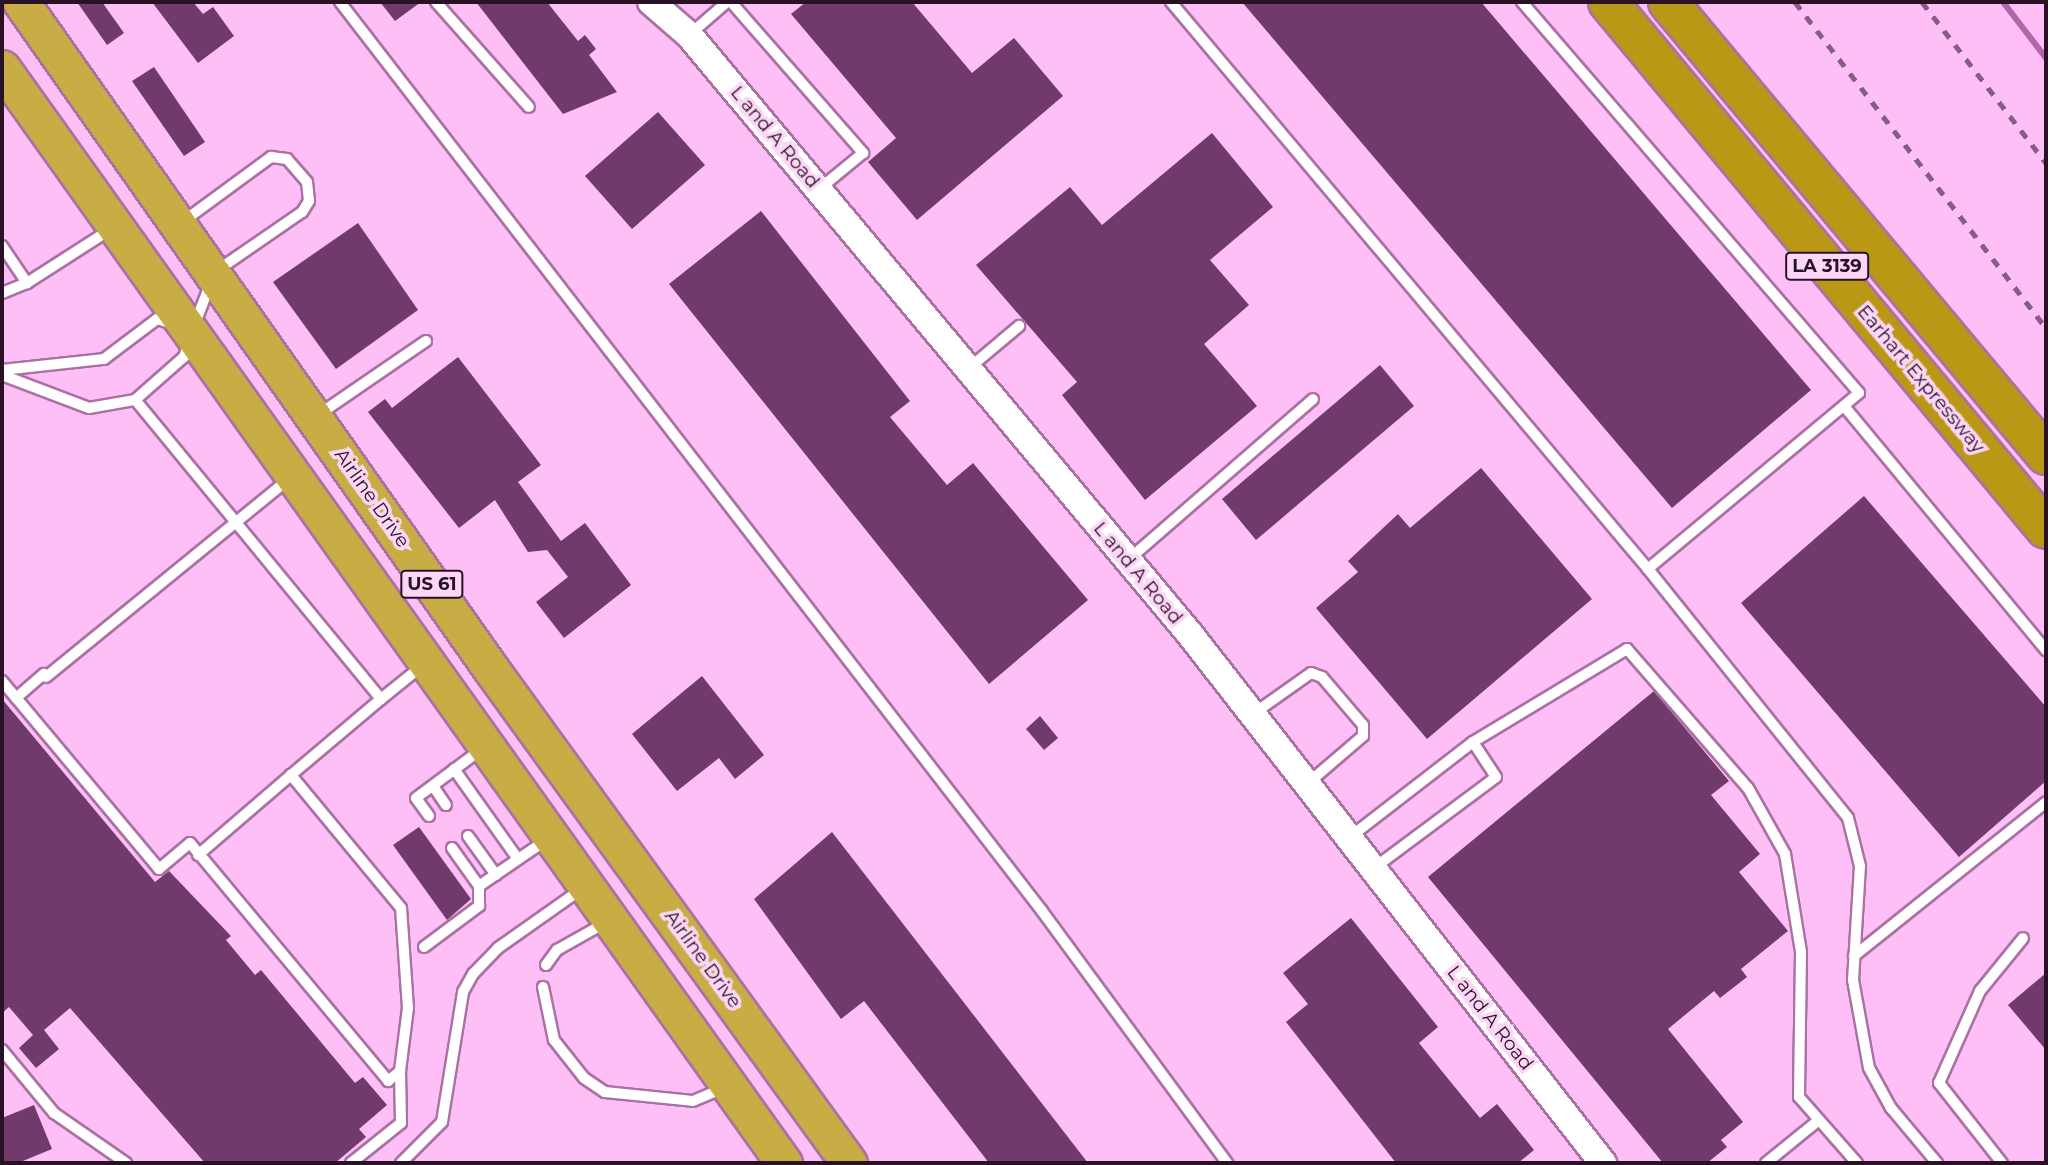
<!DOCTYPE html>
<html>
<head>
<meta charset="utf-8">
<style>
	body { margin:0 }
	#map { position:relative; width:2048px; height:1165px; overflow:hidden; background:#fdbff5; font-family:Montserrat,sans-serif }
	div>[style] { position:absolute }
	[style*='--x'] { left:calc(var(--x)*1px); top:calc(var(--y)*1px); width:calc(var(--w)*1px); rotate:calc(var(--a)*1deg) }
	.stream>* { height:6px; margin:-3px; padding:0 3px; transform-origin:3px; border-radius:3px; background:#b166a9 }
	.building>* { inset:0; background:#703b6b }
	.roads { filter:drop-shadow(2px 0 #aa71a3) drop-shadow(-2px 0 #aa71a3) drop-shadow(0 2px #aa71a3) drop-shadow(0 -2px #aa71a3) }
	.service>* { height:10px; margin:-5px; padding:0 5px; transform-origin:5px; border-radius:5px; background:#fff }
	.tertiary>* { height:26px; margin:-13px; padding:0 13px; transform-origin:13px; border-radius:13px; background:#fff }
	.trunk>* { height:35px; margin:-17.5px; padding:0 17.5px; transform-origin:17.5px; border-radius:17.5px; background:#c8ac44 }
	.motorway>* { height:38px; margin:-19px; padding:0 19px; transform-origin:19px; border-radius:19px; background:#bb9716 }
	.rail>* { height:5px; margin-top:-2.5px; transform-origin:0; background:repeating-linear-gradient(90deg,#865e81 0 9px,transparent 0 18px) }
	span { translate:-50% -50%; white-space:nowrap; text-align:center; line-height:1.15; -webkit-text-stroke:7px #fcd6f6; paint-order:stroke }
	.shield-label span { padding:2px 5px; background:#fcd6f6; border:2px solid; border-radius:5px; -webkit-text-stroke-width:0 }
	.shield-label { font-size:18px; color:#291226; font-weight:700 }
	.street-label { font-size:19px; color:#291226 }
	.frame { position:absolute; inset:0; border:4px solid #291226; pointer-events:none }
</style>
</head>
<body>
<div id="map">
	<div class="stream">
		<div style="--x:2003;--y:2;--w:71;--a:52.5"></div>
	</div>
	<div class="building">
		<div style="clip-path:polygon(77px 2px,102px 2px,124px 33px,107px 45px)"></div>
		<div style="clip-path:polygon(152px 2px,193px 2px,203px 14px,213px 7px,234px 36px,198px 63px)"></div>
		<div style="clip-path:polygon(380px 2px,421px 2px,395px 21px)"></div>
		<div style="clip-path:polygon(476px 2px,547px 2px,578px 41px,585px 35px,596px 49px,589px 55px,617px 92px,563px 114px)"></div>
		<div style="clip-path:polygon(806px 2px,912px 2px,972px 73px,1014px 38px,1063px 96px,917px 220px,868px 162px,896px 138px,791px 14px)"></div>
		<div style="clip-path:polygon(1242px 2px,1481px 2px,1811px 390px,1672px 508px)"></div>
		<div style="clip-path:polygon(154px 67px,205px 142px,184px 156px,132px 81px)"></div>
		<div style="clip-path:polygon(658px 112px,705px 165px,632px 229px,585px 176px)"></div>
		<div style="clip-path:polygon(1212px 133px,1273px 207px,1210px 260px,1249px 305px,1204px 344px,1257px 406px,1145px 500px,1062px 395px,1077px 382px,976px 265px,1070px 187px,1102px 225px)"></div>
		<div style="clip-path:polygon(761px 211px,910px 401px,890px 417px,947px 485px,973px 463px,1088px 600px,989px 684px,669px 284px)"></div>
		<div style="clip-path:polygon(358px 223px,418px 310px,336px 369px,273px 282px)"></div>
		<div style="clip-path:polygon(458px 357px,541px 465px,518px 482px,561px 541px,585px 523px,631px 585px,564px 638px,536px 602px,568px 577px,547px 550px,528px 552px,495px 500px,459px 528px,368px 412px,385px 399px,392px 408px)"></div>
		<div style="clip-path:polygon(1380px 365px,1414px 406px,1256px 540px,1222px 499px)"></div>
		<div style="clip-path:polygon(1481px 468px,1592px 599px,1427px 739px,1316px 608px,1358px 572px,1348px 561px,1398px 514px,1410px 528px)"></div>
		<div style="clip-path:polygon(1864px 496px,2046px 707px,2046px 781px,1959px 857px,1741px 603px)"></div>
		<div style="clip-path:polygon(702px 676px,764px 755px,735px 779px,719px 758px,677px 791px,632px 734px)"></div>
		<div style="clip-path:polygon(1654px 691px,1729px 781px,1711px 795px,1760px 854px,1739px 872px,1788px 931px,1741px 969px,1747px 977px,1720px 998px,1714px 991px,1668px 1029px,1743px 1122px,1721px 1140px,1727px 1147px,1707px 1163px,1663px 1163px,1428px 877px)"></div>
		<div style="clip-path:polygon(2px 699px,155px 882px,169px 871px,231px 936px,226px 940px,255px 975px,261px 970px,355px 1083px,363px 1077px,387px 1105px,359px 1129px,366px 1137px,335px 1163px,205px 1163px,70px 1008px,44px 1030px,59px 1049px,36px 1068px,19px 1048px,33px 1035px,9px 1007px,2px 1013px)"></div>
		<div style="clip-path:polygon(1040px 716px,1058px 738px,1044px 750px,1026px 729px)"></div>
		<div style="clip-path:polygon(419px 827px,471px 899px,447px 920px,393px 845px)"></div>
		<div style="clip-path:polygon(832px 832px,1088px 1163px,989px 1163px,864px 1001px,841px 1019px,754px 899px)"></div>
		<div style="clip-path:polygon(1351px 918px,1438px 1027px,1419px 1043px,1480px 1118px,1497px 1104px,1534px 1150px,1518px 1163px,1396px 1163px,1286px 1022px,1308px 1004px,1283px 973px)"></div>
		<div style="clip-path:polygon(2046px 973px,2046px 1050px,2008px 1005px)"></div>
		<div style="clip-path:polygon(34px 1105px,52px 1149px,18px 1163px,2px 1163px,2px 1118px)"></div>
	</div>
	<div class="roads">
		<div class="service">
			<div style="--x:340;--y:2;--w:1149;--a:52.32"></div>
			<div style="--x:1042;--y:911;--w:313;--a:53.7"></div>
			<div style="--x:436;--y:2;--w:140;--a:48.5"></div>
			<div style="--x:731;--y:2;--w:201;--a:48.8"></div>
			<div style="--x:863;--y:153;--w:58;--a:140.6"></div>
			<div style="--x:1171;--y:2;--w:741;--a:49.93"></div>
			<div style="--x:1648;--y:569;--w:319;--a:51.2"></div>
			<div style="--x:1848;--y:818;--w:49;--a:76"></div>
			<div style="--x:1860;--y:866;--w:114;--a:93.5"></div>
			<div style="--x:1853;--y:980;--w:89;--a:79.7"></div>
			<div style="--x:1869;--y:1068;--w:46;--a:61.2"></div>
			<div style="--x:1891;--y:1108;--w:72;--a:50.1"></div>
			<div style="--x:1522;--y:2;--w:516;--a:49.24"></div>
			<div style="--x:1859;--y:393;--w:275;--a:140.2"></div>
			<div style="--x:689;--y:35;--w:50;--a:-41"></div>
			<div style="--x:181;--y:223;--w:112;--a:-36.3"></div>
			<div style="--x:271;--y:157;--w:16;--a:7"></div>
			<div style="--x:287;--y:159;--w:30;--a:49"></div>
			<div style="--x:307;--y:182;--w:19;--a:84"></div>
			<div style="--x:309;--y:201;--w:13;--a:122"></div>
			<div style="--x:302;--y:212;--w:106;--a:145.4"></div>
			<div style="--x:215;--y:272;--w:58;--a:111.3"></div>
			<div style="--x:2;--y:246;--w:45;--a:56"></div>
			<div style="--x:27;--y:283;--w:100;--a:-32.7"></div>
			<div style="--x:2;--y:293;--w:27;--a:-22"></div>
			<div style="--x:968;--y:369;--w:67;--a:-40.1"></div>
			<div style="--x:2;--y:370;--w:103;--a:-6.2"></div>
			<div style="--x:104;--y:359;--w:66;--a:-37"></div>
			<div style="--x:157;--y:319;--w:17;--a:17"></div>
			<div style="--x:2;--y:375;--w:93;--a:20.8"></div>
			<div style="--x:89;--y:408;--w:47;--a:-9.9"></div>
			<div style="--x:135;--y:400;--w:65;--a:-41.3"></div>
			<div style="--x:184;--y:357;--w:16;--a:-72"></div>
			<div style="--x:1844;--y:406;--w:317;--a:50.4"></div>
			<div style="--x:318;--y:415;--w:131;--a:-34.4"></div>
			<div style="--x:1128;--y:560;--w:245;--a:-41"></div>
			<div style="--x:46;--y:677;--w:315;--a:-39.2"></div>
			<div style="--x:2;--y:681;--w:245;--a:50.1"></div>
			<div style="--x:159;--y:869;--w:40;--a:-40"></div>
			<div style="--x:190;--y:843;--w:310;--a:50.2"></div>
			<div style="--x:388;--y:1081;--w:16;--a:-40"></div>
			<div style="--x:400;--y:1071;--w:64;--a:-82.8"></div>
			<div style="--x:408;--y:1008;--w:100;--a:-94"></div>
			<div style="--x:401;--y:908;--w:173;--a:-129.6"></div>
			<div style="--x:291;--y:775;--w:118;--a:-40.2"></div>
			<div style="--x:381;--y:699;--w:387;--a:-129.4"></div>
			<div style="--x:16;--y:698;--w:37;--a:-41"></div>
			<div style="--x:381;--y:699;--w:54;--a:-39"></div>
			<div style="--x:1253;--y:714;--w:71;--a:-35.3"></div>
			<div style="--x:1311;--y:673;--w:12;--a:20"></div>
			<div style="--x:1322;--y:677;--w:63;--a:49.5"></div>
			<div style="--x:1363;--y:725;--w:11;--a:90"></div>
			<div style="--x:1363;--y:736;--w:74;--a:139.4"></div>
			<div style="--x:454;--y:769;--w:110;--a:54.6"></div>
			<div style="--x:433;--y:786;--w:23;--a:56"></div>
			<div style="--x:429;--y:816;--w:22;--a:-126"></div>
			<div style="--x:416;--y:798;--w:82;--a:-36.6"></div>
			<div style="--x:468;--y:836;--w:48;--a:54.3"></div>
			<div style="--x:1350;--y:837;--w:155;--a:-37.7"></div>
			<div style="--x:452;--y:848;--w:47;--a:54.6"></div>
			<div style="--x:479;--y:886;--w:83;--a:-34.3"></div>
			<div style="--x:198;--y:855;--w:123;--a:-40.7"></div>
			<div style="--x:1374;--y:868;--w:152;--a:-36.7"></div>
			<div style="--x:1496;--y:777;--w:42;--a:-123.3"></div>
			<div style="--x:1473;--y:742;--w:180;--a:-31.1"></div>
			<div style="--x:1627;--y:649;--w:184;--a:49"></div>
			<div style="--x:1748;--y:788;--w:76;--a:60.7"></div>
			<div style="--x:1785;--y:854;--w:99;--a:80.7"></div>
			<div style="--x:1801;--y:952;--w:145;--a:90.8"></div>
			<div style="--x:1799;--y:1097;--w:88;--a:48.7"></div>
			<div style="--x:424;--y:947;--w:69;--a:-36.7"></div>
			<div style="--x:479;--y:906;--w:20;--a:-90"></div>
			<div style="--x:1854;--y:956;--w:246;--a:-38.7"></div>
			<div style="--x:546;--y:965;--w:19;--a:-54"></div>
			<div style="--x:557;--y:950;--w:55;--a:-29.4"></div>
			<div style="--x:543;--y:987;--w:54;--a:78.3"></div>
			<div style="--x:554;--y:1040;--w:48;--a:51.7"></div>
			<div style="--x:584;--y:1078;--w:25;--a:34"></div>
			<div style="--x:605;--y:1092;--w:88;--a:5.8"></div>
			<div style="--x:693;--y:1101;--w:33;--a:-23"></div>
			<div style="--x:2;--y:1050;--w:82;--a:50.5"></div>
			<div style="--x:54;--y:1113;--w:88;--a:34.8"></div>
			<div style="--x:351;--y:1163;--w:64;--a:-38.7"></div>
			<div style="--x:401;--y:1123;--w:52;--a:-91.1"></div>
			<div style="--x:401;--y:1163;--w:58;--a:-45"></div>
			<div style="--x:442;--y:1122;--w:132;--a:-80.8"></div>
			<div style="--x:463;--y:992;--w:21;--a:-61"></div>
			<div style="--x:473;--y:974;--w:36;--a:-46"></div>
			<div style="--x:498;--y:948;--w:104;--a:-35.2"></div>
			<div style="--x:1766;--y:1163;--w:68;--a:-39.1"></div>
			<div style="--x:2002;--y:1163;--w:102;--a:-128.2"></div>
			<div style="--x:1939;--y:1083;--w:101;--a:-66"></div>
			<div style="--x:1980;--y:991;--w:68;--a:-50.9"></div>
		</div>
		<div class="tertiary">
			<div style="--x:651;--y:2;--w:50;--a:41"></div>
			<div style="--x:689;--y:35;--w:779;--a:50.1"></div>
			<div style="--x:1189;--y:633;--w:673;--a:52.01"></div>
		</div>
		<div class="trunk">
			<div style="--x:21;--y:2;--w:816;--a:54.83"></div>
			<div style="--x:491;--y:669;--w:610;--a:54.07"></div>
			<div style="--x:2;--y:68;--w:1346;--a:54.47"></div>
		</div>
		<div class="motorway">
			<div style="--x:1608;--y:2;--w:685;--a:50.27"></div>
			<div style="--x:1668;--y:2;--w:590;--a:50.16"></div>
		</div>
	</div>
	<div class="rail">
		<div style="--x:1795;--y:2;--w:411;--a:52.4"></div>
		<div style="--x:1922;--y:2;--w:203;--a:52.4"></div>
	</div>
	<div class="shield-label">
		<span style="left:1827px;top:266px">LA 3139</span>
		<span style="left:432px;top:584px">US 61</span>
	</div>
	<div class="street-label">
		<span style="left:775px;top:137px;rotate:50deg">L and A Road</span>
		<span style="left:1921px;top:379px;rotate:50deg">Earhart Expressway</span>
		<span style="left:372px;top:498px;rotate:55deg">Airline Drive</span>
		<span style="left:1138px;top:573px;rotate:50deg">L and A Road</span>
		<span style="left:703px;top:959px;rotate:54deg">Airline Drive</span>
		<span style="left:1490px;top:1018px;rotate:52deg">L and A Road</span>
	</div>
	<div class="frame"></div>
</div>
</body>
</html>
